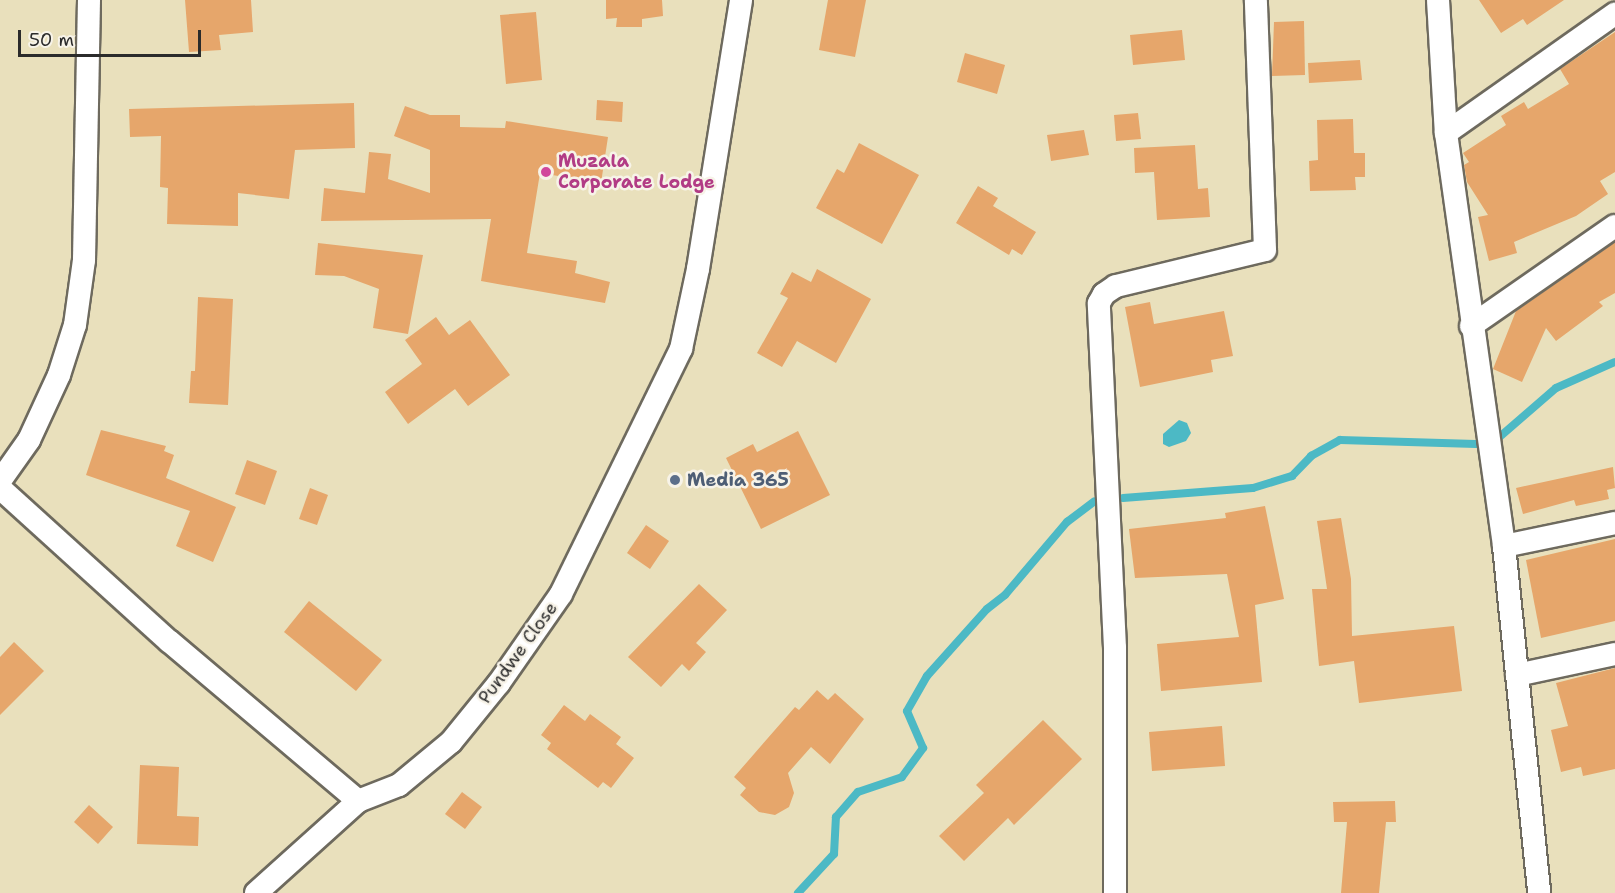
<!DOCTYPE html>
<html>
<head>
<meta charset="utf-8">
<style>
	body { margin:0 }
	#map { position:relative; width:1615px; height:893px; overflow:hidden; background:#e9e0bc; font-family:"Shantell Sans",sans-serif }
	div>[style] { position:absolute }
	[style*='--x'] { left:calc(var(--x)*1px); top:calc(var(--y)*1px); width:calc(var(--w)*1px); rotate:calc(var(--a)*1deg) }
	.water>* { inset:0; background:#4cb9c5 }
	.stream>* { height:8px; margin:-4px; padding:0 4px; transform-origin:4px; border-radius:4px; background:#4cb9c5 }
	.building>* { inset:0; background:#e6a66b }
	.roads { filter:drop-shadow(2px 0 #6e6a5e) drop-shadow(-2px 0 #6e6a5e) drop-shadow(0 2px #6e6a5e) drop-shadow(0 -2px #6e6a5e) }
	.minor>* { height:22px; margin:-11px; padding:0 11px; transform-origin:11px; border-radius:11px; background:#fff }
	.dots>* { width:16px; height:16px; translate:-50% -50%; box-sizing:border-box; border:3px solid #f7f3e8; border-radius:50% }
	span { translate:-50% -50%; white-space:nowrap; text-align:center; line-height:1.15; -webkit-text-stroke:5px #f7f3e8; paint-order:stroke }
	.hotel-label { font-size:18px; color:#b23c85; font-weight:700 }
	.left { translate:0 -50%; text-align:left }
	.service-label { font-size:18px; color:#4e5e75; font-weight:700 }
	.street-label { font-size:18px; color:#2b2b2b }
	.scale { position:absolute; left:18px; top:30px; width:183px; height:27px; box-sizing:border-box; border:3px solid #2b2b2b; border-top:0; padding-left:8px; font-size:18px; line-height:21px; white-space:nowrap; color:#2b2b2b; -webkit-text-stroke:4px #f7f3e8; paint-order:stroke }
</style>
</head>
<body>
<div id="map">
	<div class="water">
		<div style="clip-path:polygon(1179px 420px,1187px 423px,1191px 433px,1186px 441px,1169px 447px,1163px 444px,1163px 434px)"></div>
	</div>
	<div class="stream">
		<div style="--x:1496;--y:440;--w:79;--a:-40.9"></div>
		<div style="--x:1556;--y:388;--w:64;--a:-23.8"></div>
		<div style="--x:1123;--y:498;--w:130;--a:-4.4"></div>
		<div style="--x:1253;--y:488;--w:41;--a:-17.1"></div>
		<div style="--x:1292;--y:476;--w:28;--a:-46"></div>
		<div style="--x:1311;--y:456;--w:33;--a:-29"></div>
		<div style="--x:1340;--y:440;--w:136;--a:1.7"></div>
		<div style="--x:798;--y:893;--w:53;--a:-47.3"></div>
		<div style="--x:834;--y:854;--w:37;--a:-87"></div>
		<div style="--x:836;--y:817;--w:33;--a:-49"></div>
		<div style="--x:858;--y:792;--w:46;--a:-18.8"></div>
		<div style="--x:902;--y:777;--w:36;--a:-54"></div>
		<div style="--x:923;--y:748;--w:40;--a:-113.4"></div>
		<div style="--x:907;--y:711;--w:40;--a:-60.3"></div>
		<div style="--x:927;--y:676;--w:90;--a:-48.2"></div>
		<div style="--x:987;--y:609;--w:23;--a:-38"></div>
		<div style="--x:1005;--y:595;--w:96;--a:-49.7"></div>
		<div style="--x:1067;--y:522;--w:34;--a:-37"></div>
	</div>
	<div class="building">
		<div style="clip-path:polygon(185px 0,251px 0,253px 32px,219px 35px,221px 50px,189px 52px)"></div>
		<div style="clip-path:polygon(606px 0,662px 0,663px 16px,642px 19px,642px 27px,616px 27px,617px 18px,606px 19px)"></div>
		<div style="clip-path:polygon(828px 0,866px 0,855px 57px,819px 50px)"></div>
		<div style="clip-path:polygon(1479px 0,1564px 0,1527px 25px,1523px 19px,1501px 33px)"></div>
		<div style="clip-path:polygon(536px 12px,542px 80px,506px 84px,500px 15px)"></div>
		<div style="clip-path:polygon(1304px 21px,1305px 75px,1272px 76px,1274px 22px)"></div>
		<div style="clip-path:polygon(1182px 30px,1185px 60px,1133px 65px,1130px 35px)"></div>
		<div style="clip-path:polygon(1615px 32px,1615px 172px,1600px 181px,1608px 194px,1576px 216px,1514px 242px,1517px 253px,1489px 261px,1478px 217px,1488px 215px,1467px 182px,1464px 165px,1469px 162px,1463px 153px,1506px 125px,1501px 116px,1524px 102px,1528px 109px,1569px 84px,1560px 69px)"></div>
		<div style="clip-path:polygon(965px 53px,1005px 65px,997px 94px,957px 82px)"></div>
		<div style="clip-path:polygon(1360px 60px,1362px 80px,1309px 83px,1308px 63px)"></div>
		<div style="clip-path:polygon(597px 100px,623px 102px,622px 122px,596px 120px)"></div>
		<div style="clip-path:polygon(354px 103px,355px 148px,295px 150px,289px 199px,238px 193px,238px 226px,167px 224px,168px 188px,160px 187px,161px 136px,130px 137px,129px 109px)"></div>
		<div style="clip-path:polygon(405px 106px,430px 115px,460px 115px,460px 127px,505px 128px,506px 121px,608px 137px,601px 183px,540px 173px,527px 253px,577px 261px,575px 273px,610px 282px,605px 303px,481px 281px,491px 219px,321px 221px,324px 188px,365px 193px,369px 152px,391px 154px,388px 179px,430px 193px,430px 150px,394px 136px)"></div>
		<div style="clip-path:polygon(1138px 113px,1141px 139px,1116px 141px,1114px 115px)"></div>
		<div style="clip-path:polygon(1353px 119px,1354px 153px,1365px 153px,1365px 177px,1355px 177px,1356px 190px,1310px 191px,1309px 161px,1318px 160px,1317px 120px)"></div>
		<div style="clip-path:polygon(1084px 130px,1089px 155px,1051px 161px,1047px 135px)"></div>
		<div style="clip-path:polygon(859px 143px,919px 175px,882px 244px,816px 208px,837px 169px,844px 173px)"></div>
		<div style="clip-path:polygon(1195px 145px,1198px 189px,1208px 188px,1210px 217px,1157px 220px,1154px 172px,1135px 173px,1134px 148px)"></div>
		<div style="clip-path:polygon(978px 186px,998px 198px,993px 206px,1036px 232px,1022px 255px,1012px 249px,1009px 255px,956px 223px)"></div>
		<div style="clip-path:polygon(1615px 242px,1615px 293px,1599px 302px,1603px 306px,1556px 341px,1546px 328px,1522px 382px,1493px 369px,1516px 311px)"></div>
		<div style="clip-path:polygon(318px 243px,423px 255px,408px 334px,373px 328px,379px 289px,344px 276px,315px 275px)"></div>
		<div style="clip-path:polygon(817px 269px,871px 299px,836px 363px,797px 341px,782px 367px,757px 353px,788px 298px,780px 294px,792px 272px,811px 282px)"></div>
		<div style="clip-path:polygon(198px 297px,233px 299px,228px 405px,189px 403px,191px 371px,195px 371px)"></div>
		<div style="clip-path:polygon(1150px 302px,1154px 324px,1224px 311px,1233px 356px,1211px 360px,1213px 372px,1140px 387px,1125px 307px)"></div>
		<div style="clip-path:polygon(436px 317px,449px 335px,470px 320px,510px 375px,468px 406px,455px 389px,408px 424px,385px 392px,422px 364px,405px 340px)"></div>
		<div style="clip-path:polygon(101px 430px,166px 446px,164px 451px,174px 455px,166px 478px,236px 507px,213px 562px,176px 546px,190px 511px,86px 475px)"></div>
		<div style="clip-path:polygon(798px 431px,830px 495px,761px 529px,726px 458px,753px 444px,757px 452px)"></div>
		<div style="clip-path:polygon(247px 460px,277px 471px,265px 505px,235px 494px)"></div>
		<div style="clip-path:polygon(1613px 467px,1615px 488px,1607px 490px,1609px 499px,1576px 506px,1574px 500px,1523px 514px,1516px 488px)"></div>
		<div style="clip-path:polygon(310px 488px,328px 495px,317px 525px,299px 519px)"></div>
		<div style="clip-path:polygon(1265px 506px,1284px 599px,1255px 605px,1262px 682px,1161px 691px,1157px 644px,1239px 637px,1227px 574px,1135px 578px,1129px 529px,1226px 518px,1225px 513px)"></div>
		<div style="clip-path:polygon(1341px 518px,1351px 579px,1352px 636px,1454px 626px,1462px 691px,1359px 703px,1354px 661px,1319px 666px,1312px 589px,1327px 589px,1317px 521px)"></div>
		<div style="clip-path:polygon(646px 525px,669px 541px,650px 569px,627px 553px)"></div>
		<div style="clip-path:polygon(1615px 539px,1615px 621px,1541px 638px,1526px 560px)"></div>
		<div style="clip-path:polygon(699px 584px,727px 610px,696px 643px,706px 652px,689px 671px,682px 664px,661px 687px,628px 657px)"></div>
		<div style="clip-path:polygon(309px 601px,382px 660px,356px 691px,284px 632px)"></div>
		<div style="clip-path:polygon(14px 642px,44px 671px,0 715px,0 657px)"></div>
		<div style="clip-path:polygon(1615px 668px,1615px 769px,1583px 776px,1581px 767px,1561px 772px,1551px 730px,1568px 726px,1556px 683px)"></div>
		<div style="clip-path:polygon(817px 690px,828px 700px,835px 693px,864px 719px,830px 764px,811px 747px,788px 773px,794px 793px,789px 807px,775px 815px,759px 812px,740px 795px,746px 788px,734px 777px,795px 707px,799px 710px)"></div>
		<div style="clip-path:polygon(564px 705px,585px 721px,590px 714px,621px 737px,616px 744px,634px 758px,611px 788px,603px 782px,598px 788px,547px 749px,551px 743px,541px 735px)"></div>
		<div style="clip-path:polygon(1043px 720px,1082px 759px,1014px 825px,1008px 818px,964px 861px,939px 836px,984px 793px,976px 785px)"></div>
		<div style="clip-path:polygon(1222px 726px,1225px 766px,1152px 771px,1149px 732px)"></div>
		<div style="clip-path:polygon(140px 765px,179px 767px,177px 816px,199px 817px,198px 846px,137px 844px)"></div>
		<div style="clip-path:polygon(462px 792px,482px 807px,465px 829px,445px 814px)"></div>
		<div style="clip-path:polygon(1395px 801px,1396px 822px,1386px 822px,1379px 893px,1341px 893px,1347px 822px,1334px 822px,1333px 802px)"></div>
		<div style="clip-path:polygon(89px 805px,113px 827px,98px 844px,74px 822px)"></div>
	</div>
	<div class="roads">
		<div class="minor">
			<div style="--x:1438;--y:0;--w:133;--a:86.6"></div>
			<div style="--x:1446;--y:133;--w:417;--a:82"></div>
			<div style="--x:1504;--y:546;--w:349;--a:84.2"></div>
			<div style="--x:1446;--y:133;--w:207;--a:-35.2"></div>
			<div style="--x:1471;--y:326;--w:175;--a:-34.8"></div>
			<div style="--x:0;--y:481;--w:50;--a:-54.7"></div>
			<div style="--x:29;--y:440;--w:72;--a:-65.2"></div>
			<div style="--x:59;--y:375;--w:52;--a:-72.3"></div>
			<div style="--x:75;--y:325;--w:66;--a:-82.1"></div>
			<div style="--x:84;--y:260;--w:260;--a:-88.9"></div>
			<div style="--x:0;--y:488;--w:228;--a:42.2"></div>
			<div style="--x:169;--y:641;--w:248;--a:40.2"></div>
			<div style="--x:1504;--y:546;--w:113;--a:-11.7"></div>
			<div style="--x:1517;--y:675;--w:100;--a:-12.1"></div>
			<div style="--x:256;--y:893;--w:137;--a:-42"></div>
			<div style="--x:358;--y:801;--w:44;--a:-21.3"></div>
			<div style="--x:399;--y:785;--w:67;--a:-39.6"></div>
			<div style="--x:451;--y:742;--w:76;--a:-50.9"></div>
			<div style="--x:499;--y:683;--w:108;--a:-55.1"></div>
			<div style="--x:561;--y:594;--w:273;--a:-63.9"></div>
			<div style="--x:681;--y:349;--w:82;--a:-78"></div>
			<div style="--x:698;--y:269;--w:272;--a:-80.9"></div>
			<div style="--x:1115;--y:893;--w:245;--a:-90"></div>
			<div style="--x:1115;--y:648;--w:345;--a:-92.7"></div>
			<div style="--x:1099;--y:303;--w:10;--a:-61"></div>
			<div style="--x:1104;--y:294;--w:14;--a:-34"></div>
			<div style="--x:1116;--y:286;--w:153;--a:-13.6"></div>
			<div style="--x:1265;--y:250;--w:250;--a:-92.1"></div>
		</div>
	</div>
	<div class="dots">
		<div style="left:546px;top:172px;background:#d1479c"></div>
		<div style="left:675px;top:480px;background:#5c6f8a"></div>
	</div>
	<div class="hotel-label">
		<span class="left" style="left:558px;top:172px">Muzala<br>Corporate Lodge</span>
	</div>
	<div class="service-label">
		<span class="left" style="left:687px;top:480px">Media 365</span>
	</div>
	<div class="street-label">
		<span style="left:518px;top:653px;rotate:-54deg">Pundwe Close</span>
	</div>
	<div class="scale">50 m</div>
</div>
</body>
</html>
